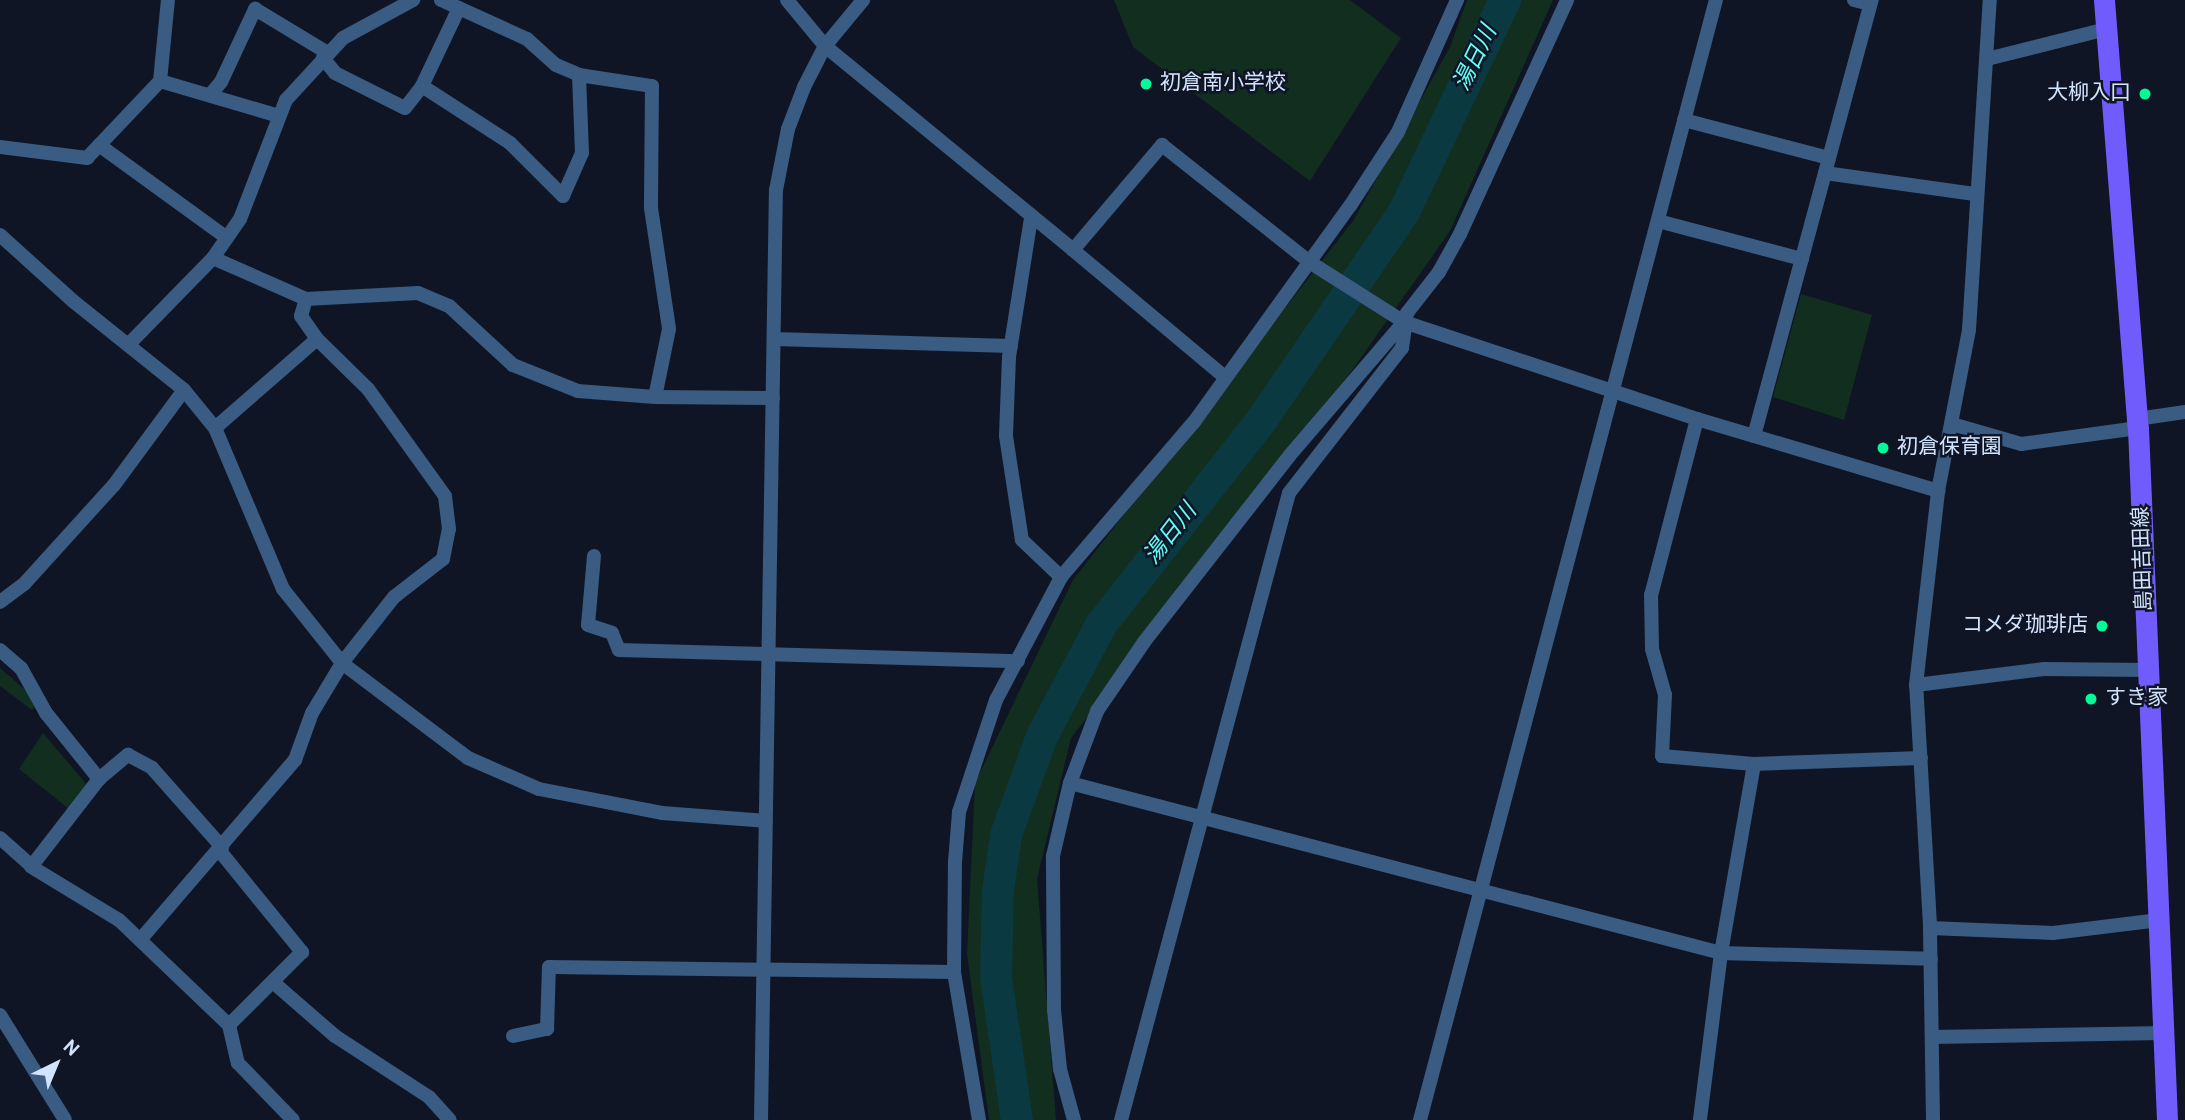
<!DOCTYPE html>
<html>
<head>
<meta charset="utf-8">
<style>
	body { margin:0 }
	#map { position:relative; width:2185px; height:1120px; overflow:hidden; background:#0f1524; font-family:Overpass,"Noto Sans JP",sans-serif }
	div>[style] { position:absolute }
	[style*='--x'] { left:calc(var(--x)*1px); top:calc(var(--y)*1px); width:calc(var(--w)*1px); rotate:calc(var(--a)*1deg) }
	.green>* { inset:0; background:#122e1f }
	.river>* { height:32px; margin:-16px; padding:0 16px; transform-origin:16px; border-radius:16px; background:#0b3941 }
	.minor>* { height:14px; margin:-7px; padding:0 7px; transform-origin:7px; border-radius:7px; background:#3a5b82 }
	.tertiary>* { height:14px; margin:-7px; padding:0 7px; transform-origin:7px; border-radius:7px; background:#3a5b82 }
	.primary>* { height:21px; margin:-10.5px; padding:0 10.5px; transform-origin:10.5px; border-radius:10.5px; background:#705bfd }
	.dots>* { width:19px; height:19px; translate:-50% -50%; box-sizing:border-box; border:4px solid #0f1524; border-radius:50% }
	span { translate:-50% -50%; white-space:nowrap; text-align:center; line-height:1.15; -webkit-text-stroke:5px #0f1524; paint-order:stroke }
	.poi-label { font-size:21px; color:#d2e3fe }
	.left { translate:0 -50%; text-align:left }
	.right { translate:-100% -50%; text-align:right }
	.street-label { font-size:21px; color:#d2e3fe }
	.water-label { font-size:23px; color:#62fdf8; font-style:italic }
	.north { position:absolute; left:21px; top:1029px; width:70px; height:70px; -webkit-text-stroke:5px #0f1524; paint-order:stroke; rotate:43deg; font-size:19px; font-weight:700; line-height:28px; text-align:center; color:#d2e3fe }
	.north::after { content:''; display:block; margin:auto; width:24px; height:32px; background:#d2e3fe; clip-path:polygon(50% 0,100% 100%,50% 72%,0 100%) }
</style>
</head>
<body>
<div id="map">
	<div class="green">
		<div style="clip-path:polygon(1114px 0,1350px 0,1401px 38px,1310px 181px,1133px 47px)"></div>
		<div style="clip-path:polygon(1467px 0,1553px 0,1450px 231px,1303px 440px,1071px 738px,1037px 879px,1056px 1120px,989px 1120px,967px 954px,975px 783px,1073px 580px,1353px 221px,1450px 47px)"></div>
		<div style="clip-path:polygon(1801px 294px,1872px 315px,1844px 420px,1773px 397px)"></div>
		<div style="clip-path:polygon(0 668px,39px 702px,32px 710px,0 686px)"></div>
		<div style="clip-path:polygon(43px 733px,88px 786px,69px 809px,19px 769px)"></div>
	</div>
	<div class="river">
		<div style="--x:1017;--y:1120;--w:145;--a:-98.4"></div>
		<div style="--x:996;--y:977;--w:86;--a:-88.7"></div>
		<div style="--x:998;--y:891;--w:57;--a:-81.9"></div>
		<div style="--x:1006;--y:835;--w:105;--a:-70"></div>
		<div style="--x:1042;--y:736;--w:126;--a:-62"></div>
		<div style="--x:1101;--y:625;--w:259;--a:-51.9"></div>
		<div style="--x:1261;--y:421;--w:253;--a:-55.6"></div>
		<div style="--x:1404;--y:212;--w:235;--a:-64.5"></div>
	</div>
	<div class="minor">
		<div style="--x:441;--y:0;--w:94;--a:24.4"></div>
		<div style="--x:527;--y:39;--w:39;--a:42"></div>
		<div style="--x:556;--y:65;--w:25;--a:23"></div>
		<div style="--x:579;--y:75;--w:74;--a:8.6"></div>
		<div style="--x:652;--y:86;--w:122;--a:90.5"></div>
		<div style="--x:651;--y:208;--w:122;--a:81.5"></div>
		<div style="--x:669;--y:329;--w:69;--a:101.6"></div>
		<div style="--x:787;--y:0;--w:60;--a:50.4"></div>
		<div style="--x:825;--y:46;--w:321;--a:39.4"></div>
		<div style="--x:1073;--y:250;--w:138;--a:-49.7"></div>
		<div style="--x:1162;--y:145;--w:190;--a:38.4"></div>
		<div style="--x:1311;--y:263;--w:110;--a:32.4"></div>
		<div style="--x:1404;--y:322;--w:309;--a:18.3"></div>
		<div style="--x:1697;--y:419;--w:252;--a:16.6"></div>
		<div style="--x:1854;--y:0;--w:16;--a:14"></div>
		<div style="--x:459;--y:8;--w:86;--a:115.4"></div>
		<div style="--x:422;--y:86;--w:105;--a:32.9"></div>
		<div style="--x:510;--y:143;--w:75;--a:45"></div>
		<div style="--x:563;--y:196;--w:47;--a:-66.2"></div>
		<div style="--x:582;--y:153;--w:78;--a:-92.2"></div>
		<div style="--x:323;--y:58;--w:19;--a:51"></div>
		<div style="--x:335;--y:73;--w:78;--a:26.6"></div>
		<div style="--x:405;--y:108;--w:28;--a:-52"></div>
		<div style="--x:1987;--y:59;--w:123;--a:-14.1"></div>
		<div style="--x:160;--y:81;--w:124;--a:16.4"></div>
		<div style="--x:210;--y:95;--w:17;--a:-50"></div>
		<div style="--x:221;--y:82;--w:81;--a:-65"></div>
		<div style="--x:255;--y:9;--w:85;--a:31.1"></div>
		<div style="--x:1684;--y:120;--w:150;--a:14.7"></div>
		<div style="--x:99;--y:145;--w:158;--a:36"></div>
		<div style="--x:0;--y:147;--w:88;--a:7.2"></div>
		<div style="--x:87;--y:158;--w:106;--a:-46.5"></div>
		<div style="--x:160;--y:81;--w:81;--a:-84.4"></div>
		<div style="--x:1825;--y:173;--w:151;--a:8"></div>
		<div style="--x:1031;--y:218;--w:141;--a:99"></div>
		<div style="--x:1009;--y:357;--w:79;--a:92.2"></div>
		<div style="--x:1006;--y:436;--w:105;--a:81.3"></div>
		<div style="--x:1022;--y:540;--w:54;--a:43.5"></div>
		<div style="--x:1658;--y:221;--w:149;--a:14.8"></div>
		<div style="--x:0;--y:235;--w:98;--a:42.1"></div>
		<div style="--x:73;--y:301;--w:142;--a:38.7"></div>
		<div style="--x:184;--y:390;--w:49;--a:50.8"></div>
		<div style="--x:215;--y:428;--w:175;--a:67.1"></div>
		<div style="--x:283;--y:589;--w:95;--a:51.4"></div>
		<div style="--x:342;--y:663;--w:158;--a:37"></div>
		<div style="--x:468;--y:758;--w:77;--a:23.6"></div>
		<div style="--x:539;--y:789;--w:125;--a:11"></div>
		<div style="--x:662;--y:813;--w:104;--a:4.4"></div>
		<div style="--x:1073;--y:250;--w:198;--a:39.9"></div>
		<div style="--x:213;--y:258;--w:102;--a:23.8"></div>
		<div style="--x:306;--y:299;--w:112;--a:-3.1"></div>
		<div style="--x:418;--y:293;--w:34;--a:23"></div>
		<div style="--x:449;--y:306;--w:87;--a:42.7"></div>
		<div style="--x:513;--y:365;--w:70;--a:21.8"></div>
		<div style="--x:578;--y:391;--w:77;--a:4.5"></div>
		<div style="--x:655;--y:397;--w:118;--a:0.5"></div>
		<div style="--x:774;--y:339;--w:237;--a:1.7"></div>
		<div style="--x:130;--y:343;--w:119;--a:-45.7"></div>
		<div style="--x:213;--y:258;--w:47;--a:-55.3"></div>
		<div style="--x:240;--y:219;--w:128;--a:-68.9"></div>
		<div style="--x:286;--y:100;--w:84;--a:-47.4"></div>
		<div style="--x:343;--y:38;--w:80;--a:-28.5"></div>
		<div style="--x:1697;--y:419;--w:182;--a:104.6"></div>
		<div style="--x:1651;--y:595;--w:54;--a:88.9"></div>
		<div style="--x:1652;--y:649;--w:48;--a:74.2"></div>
		<div style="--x:1665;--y:695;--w:61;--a:92.8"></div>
		<div style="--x:1662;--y:756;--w:92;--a:5"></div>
		<div style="--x:1754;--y:764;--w:192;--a:99.9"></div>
		<div style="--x:1721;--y:953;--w:168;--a:97.2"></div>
		<div style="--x:2137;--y:419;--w:49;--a:-8.3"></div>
		<div style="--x:1952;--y:424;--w:72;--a:16.2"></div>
		<div style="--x:2021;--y:444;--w:118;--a:-7.8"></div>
		<div style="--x:215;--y:428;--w:135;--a:-41.1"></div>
		<div style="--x:317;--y:339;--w:28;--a:-125"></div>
		<div style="--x:301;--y:316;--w:18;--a:-74"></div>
		<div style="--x:1754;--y:436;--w:452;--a:-74.9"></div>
		<div style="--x:594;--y:556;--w:69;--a:95"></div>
		<div style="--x:588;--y:625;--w:25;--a:18"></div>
		<div style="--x:612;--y:633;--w:18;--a:68"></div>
		<div style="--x:619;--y:650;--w:399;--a:1.6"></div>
		<div style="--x:0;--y:602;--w:31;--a:-37"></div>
		<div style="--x:25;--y:583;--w:132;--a:-47.8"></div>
		<div style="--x:114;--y:485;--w:118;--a:-53.6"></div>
		<div style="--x:0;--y:650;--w:28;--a:41"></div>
		<div style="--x:21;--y:668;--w:51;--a:60.9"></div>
		<div style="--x:46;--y:713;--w:85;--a:51.2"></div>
		<div style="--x:99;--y:779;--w:111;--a:127.7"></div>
		<div style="--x:1916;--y:685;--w:129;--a:-7.1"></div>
		<div style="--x:2044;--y:669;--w:105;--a:0.5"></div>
		<div style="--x:1754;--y:764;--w:167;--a:-2.1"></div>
		<div style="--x:99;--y:779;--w:38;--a:-40"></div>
		<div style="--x:128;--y:755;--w:27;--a:28"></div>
		<div style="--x:152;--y:768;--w:106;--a:48.5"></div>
		<div style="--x:1070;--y:783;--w:673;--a:14.64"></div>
		<div style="--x:1721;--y:953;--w:210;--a:1.6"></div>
		<div style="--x:0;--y:838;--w:47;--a:41.5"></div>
		<div style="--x:35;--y:869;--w:98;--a:31.3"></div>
		<div style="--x:119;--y:920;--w:152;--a:43.7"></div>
		<div style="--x:229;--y:1025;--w:39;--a:77"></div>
		<div style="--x:238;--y:1063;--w:79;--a:46"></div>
		<div style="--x:219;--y:850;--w:132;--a:50.9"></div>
		<div style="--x:302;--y:952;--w:103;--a:135"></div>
		<div style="--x:1930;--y:928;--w:123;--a:2.3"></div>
		<div style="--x:2053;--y:933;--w:107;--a:-7"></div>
		<div style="--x:140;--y:940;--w:238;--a:-49.3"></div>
		<div style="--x:295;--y:760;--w:50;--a:-70.1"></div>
		<div style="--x:312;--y:713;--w:58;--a:-59"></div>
		<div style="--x:342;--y:663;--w:84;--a:-51.8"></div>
		<div style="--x:394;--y:597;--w:62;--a:-37.8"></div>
		<div style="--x:443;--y:559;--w:31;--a:-79"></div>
		<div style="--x:449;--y:529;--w:33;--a:-97"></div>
		<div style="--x:445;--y:496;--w:132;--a:-125.7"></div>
		<div style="--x:368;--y:389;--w:71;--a:-135.6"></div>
		<div style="--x:274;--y:983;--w:81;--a:41"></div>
		<div style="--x:335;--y:1036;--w:112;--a:33"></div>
		<div style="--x:429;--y:1097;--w:31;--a:48"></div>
		<div style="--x:513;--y:1036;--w:35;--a:-12"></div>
		<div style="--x:547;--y:1029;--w:62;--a:-88.2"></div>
		<div style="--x:549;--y:967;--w:405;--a:0.7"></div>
		<div style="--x:1933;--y:1037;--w:231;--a:-1"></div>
		<div style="--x:761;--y:1120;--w:930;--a:-89.08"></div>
		<div style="--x:776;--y:190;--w:62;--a:-78.9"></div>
		<div style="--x:788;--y:129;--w:45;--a:-69.1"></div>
		<div style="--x:804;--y:87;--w:46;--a:-62.9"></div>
		<div style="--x:825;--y:46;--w:60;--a:-50.4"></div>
		<div style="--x:979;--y:1120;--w:150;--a:-99.6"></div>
		<div style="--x:954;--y:972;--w:110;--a:-89.5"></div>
		<div style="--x:955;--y:862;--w:50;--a:-85.4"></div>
		<div style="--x:959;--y:812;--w:118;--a:-71.7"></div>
		<div style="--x:996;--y:700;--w:139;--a:-62.1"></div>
		<div style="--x:1061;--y:577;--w:204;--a:-49.4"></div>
		<div style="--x:1194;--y:422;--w:266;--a:-54.2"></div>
		<div style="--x:1350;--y:206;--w:88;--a:-57"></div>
		<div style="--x:1398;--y:132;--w:145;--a:-65.9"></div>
		<div style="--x:1074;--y:1120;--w:53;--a:-105.4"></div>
		<div style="--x:1060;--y:1069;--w:59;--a:-95.8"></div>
		<div style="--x:1054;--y:1010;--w:154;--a:-90.4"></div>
		<div style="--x:1053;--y:856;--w:75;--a:-76.9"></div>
		<div style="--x:1070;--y:783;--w:77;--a:-69.4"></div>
		<div style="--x:1097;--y:711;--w:83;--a:-55.7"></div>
		<div style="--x:1144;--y:642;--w:237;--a:-52"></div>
		<div style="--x:1290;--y:455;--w:175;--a:-49.4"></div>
		<div style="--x:1121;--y:1120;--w:649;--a:-75"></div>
		<div style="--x:1289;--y:493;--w:184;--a:-52.1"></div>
		<div style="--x:1402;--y:348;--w:35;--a:-82"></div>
		<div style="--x:1407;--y:313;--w:52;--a:-52"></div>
		<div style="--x:1439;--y:272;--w:43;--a:-61.1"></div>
		<div style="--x:1460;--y:234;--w:257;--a:-65.4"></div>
		<div style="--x:1420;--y:1120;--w:1158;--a:-75.2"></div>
		<div style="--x:1933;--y:1120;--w:195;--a:-90.9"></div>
		<div style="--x:1930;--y:925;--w:240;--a:-93.3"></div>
		<div style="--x:1916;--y:685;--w:195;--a:-83.5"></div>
		<div style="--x:1938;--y:491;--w:164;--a:-79.1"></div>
		<div style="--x:1969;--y:330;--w:331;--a:-86.4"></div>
	</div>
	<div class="tertiary">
		<div style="--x:0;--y:1015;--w:123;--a:58.2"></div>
	</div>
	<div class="primary">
		<div style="--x:2104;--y:0;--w:429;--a:85.5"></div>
		<div style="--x:2138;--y:428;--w:693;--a:87.6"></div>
	</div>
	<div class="dots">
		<div style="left:1146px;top:84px;background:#04f998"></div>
		<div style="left:2145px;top:94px;background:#04f998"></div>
		<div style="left:1883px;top:448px;background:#04f998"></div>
		<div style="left:2102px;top:626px;background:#04f998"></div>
		<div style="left:2091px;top:699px;background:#04f998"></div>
	</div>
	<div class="poi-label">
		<span class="left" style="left:1160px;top:84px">初倉南小学校</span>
		<span class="right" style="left:2131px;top:94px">大柳入口</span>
		<span class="left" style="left:1897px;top:448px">初倉保育園</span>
		<span class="right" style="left:2088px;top:626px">コメダ珈琲店</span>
		<span class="left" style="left:2105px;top:699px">すき家</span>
	</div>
	<div class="street-label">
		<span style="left:2144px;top:559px;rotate:-92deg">島田吉田線</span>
	</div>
	<div class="water-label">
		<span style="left:1477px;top:59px;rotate:-64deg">湯日川</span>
		<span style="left:1172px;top:535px;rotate:-52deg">湯日川</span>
	</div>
	<div class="north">N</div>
</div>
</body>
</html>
